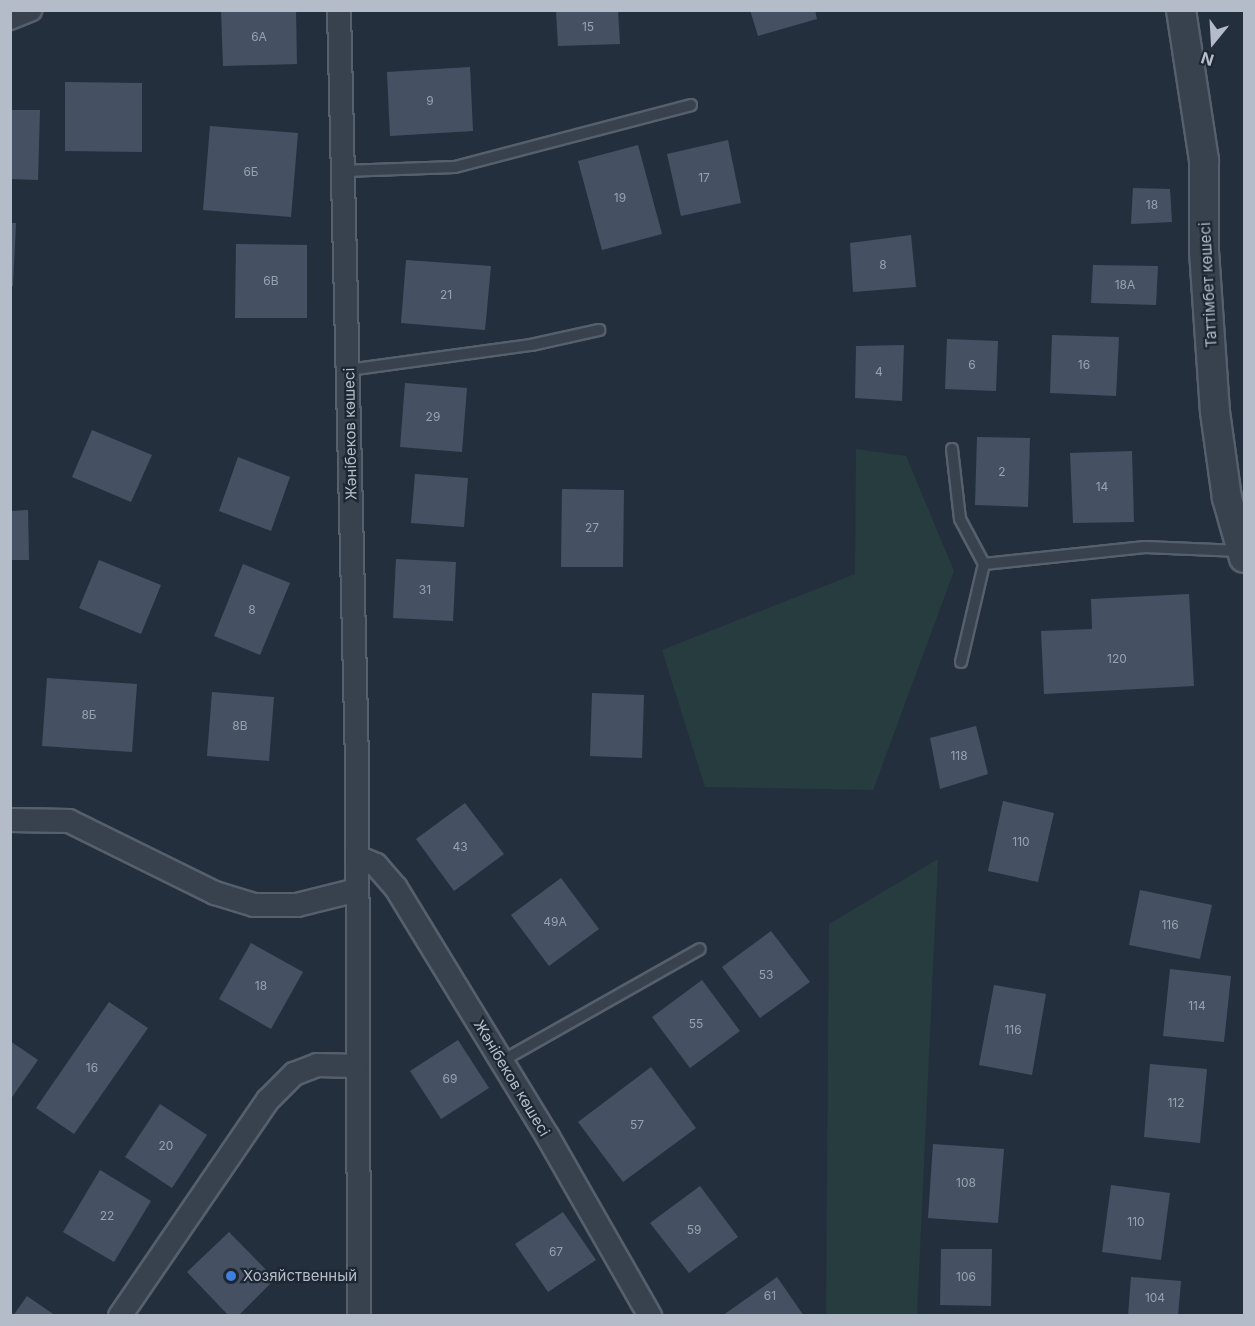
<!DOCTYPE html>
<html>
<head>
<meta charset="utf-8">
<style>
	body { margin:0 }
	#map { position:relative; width:1255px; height:1326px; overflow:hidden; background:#242f3e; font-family:Inter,sans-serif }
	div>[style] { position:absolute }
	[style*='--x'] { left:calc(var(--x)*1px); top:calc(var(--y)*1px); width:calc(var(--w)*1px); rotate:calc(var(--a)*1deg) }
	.green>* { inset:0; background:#263c3f }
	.building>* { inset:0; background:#455162 }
	.roads { filter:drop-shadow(2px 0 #565f6c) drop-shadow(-2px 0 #565f6c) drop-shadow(0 2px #565f6c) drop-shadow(0 -2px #565f6c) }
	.service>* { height:10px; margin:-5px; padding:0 5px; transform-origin:5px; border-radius:5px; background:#38414e }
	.minor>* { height:22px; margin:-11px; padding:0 11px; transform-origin:11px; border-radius:11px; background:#38414e }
	.tertiary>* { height:28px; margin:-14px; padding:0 14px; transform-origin:14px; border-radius:14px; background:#38414e }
	.dots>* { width:16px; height:16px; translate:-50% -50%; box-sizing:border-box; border:3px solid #1d2633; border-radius:50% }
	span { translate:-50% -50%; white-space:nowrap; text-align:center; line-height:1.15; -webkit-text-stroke:4.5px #1d2633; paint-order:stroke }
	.number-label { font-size:12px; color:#98a1af }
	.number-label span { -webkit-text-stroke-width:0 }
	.street-label { font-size:15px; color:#b4bcc9 }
	.poi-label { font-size:15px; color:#b4bcc9 }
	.left { translate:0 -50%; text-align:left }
	.frame { position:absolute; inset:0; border:12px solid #b4bcc9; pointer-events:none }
	.north { position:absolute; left:1183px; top:12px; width:60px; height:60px; -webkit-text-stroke:4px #1d2633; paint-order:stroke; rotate:198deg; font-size:16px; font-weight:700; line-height:24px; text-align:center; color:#b4bcc9 }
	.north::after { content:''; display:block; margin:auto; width:21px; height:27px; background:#b4bcc9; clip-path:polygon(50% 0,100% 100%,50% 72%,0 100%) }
</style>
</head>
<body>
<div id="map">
	<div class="green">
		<div style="clip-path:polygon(856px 449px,906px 456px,954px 571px,873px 790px,705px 787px,662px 650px,855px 574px)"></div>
		<div style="clip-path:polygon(938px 859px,917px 1315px,826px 1315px,829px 924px)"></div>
	</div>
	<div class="building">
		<div style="clip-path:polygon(221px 10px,296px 10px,297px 64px,223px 66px)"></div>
		<div style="clip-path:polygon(556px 10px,618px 10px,620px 44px,558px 46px)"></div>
		<div style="clip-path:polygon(750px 10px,815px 10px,817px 19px,758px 36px)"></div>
		<div style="clip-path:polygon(470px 67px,473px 131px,390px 136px,387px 72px)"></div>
		<div style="clip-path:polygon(65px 82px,142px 83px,142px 152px,65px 151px)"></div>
		<div style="clip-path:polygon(10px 110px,40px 110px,38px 180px,10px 179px)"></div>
		<div style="clip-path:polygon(210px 126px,298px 133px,291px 217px,203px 210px)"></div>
		<div style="clip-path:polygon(728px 140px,741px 203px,681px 216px,667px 154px)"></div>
		<div style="clip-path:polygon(638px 145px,662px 234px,602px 250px,578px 161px)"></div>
		<div style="clip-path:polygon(1133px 188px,1170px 189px,1172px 222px,1131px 224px)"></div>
		<div style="clip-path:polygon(10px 223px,16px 223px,13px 286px,10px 286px)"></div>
		<div style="clip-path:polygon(911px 235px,916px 287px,853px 292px,850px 243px)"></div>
		<div style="clip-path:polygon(236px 244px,307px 245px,307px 318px,235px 318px)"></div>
		<div style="clip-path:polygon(406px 260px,491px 266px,485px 330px,401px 323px)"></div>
		<div style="clip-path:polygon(1093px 265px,1158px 266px,1156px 305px,1091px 303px)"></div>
		<div style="clip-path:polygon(1052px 335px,1119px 337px,1116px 396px,1050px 393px)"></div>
		<div style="clip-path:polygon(947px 339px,998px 341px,996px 391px,945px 389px)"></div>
		<div style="clip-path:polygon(904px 345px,902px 401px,855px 398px,856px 346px)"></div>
		<div style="clip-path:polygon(405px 383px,467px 388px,462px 452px,400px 447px)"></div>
		<div style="clip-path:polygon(92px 430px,152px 455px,131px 502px,72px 477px)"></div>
		<div style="clip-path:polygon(977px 437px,1030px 438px,1028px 507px,975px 505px)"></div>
		<div style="clip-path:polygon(1132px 451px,1134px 522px,1073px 523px,1070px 453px)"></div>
		<div style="clip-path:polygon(238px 457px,290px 477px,271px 531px,219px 511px)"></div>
		<div style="clip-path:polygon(415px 474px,468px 478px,464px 527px,411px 523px)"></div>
		<div style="clip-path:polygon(562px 489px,624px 490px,623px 567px,561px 567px)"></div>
		<div style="clip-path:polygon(28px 510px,29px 560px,10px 560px,10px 511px)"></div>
		<div style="clip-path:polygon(396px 559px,456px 562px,453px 621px,393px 618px)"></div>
		<div style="clip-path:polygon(99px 560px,161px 585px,141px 634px,79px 608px)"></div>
		<div style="clip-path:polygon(243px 564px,290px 583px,260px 655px,214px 636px)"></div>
		<div style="clip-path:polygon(1189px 594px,1194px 686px,1044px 694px,1041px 631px,1092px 629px,1091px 599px)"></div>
		<div style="clip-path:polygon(47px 678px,137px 684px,132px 752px,42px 746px)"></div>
		<div style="clip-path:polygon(212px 692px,274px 697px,269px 761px,207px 756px)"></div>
		<div style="clip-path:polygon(592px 693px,644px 695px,642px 758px,590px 756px)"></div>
		<div style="clip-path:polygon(976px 726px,988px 774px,940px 789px,930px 738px)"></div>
		<div style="clip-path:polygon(1003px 801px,1054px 813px,1038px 882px,988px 871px)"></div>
		<div style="clip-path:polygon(465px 803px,504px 854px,454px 891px,416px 839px)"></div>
		<div style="clip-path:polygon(561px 878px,599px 929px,549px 966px,511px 915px)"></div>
		<div style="clip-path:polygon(1140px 890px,1212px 905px,1200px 959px,1129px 945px)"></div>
		<div style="clip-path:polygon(771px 931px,810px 982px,760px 1018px,722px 967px)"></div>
		<div style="clip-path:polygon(251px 943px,303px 972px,271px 1029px,219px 999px)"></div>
		<div style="clip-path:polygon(1170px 969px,1231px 976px,1224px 1042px,1163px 1036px)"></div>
		<div style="clip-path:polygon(702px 980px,740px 1031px,690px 1068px,652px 1017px)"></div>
		<div style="clip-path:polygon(994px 985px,1046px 994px,1032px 1075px,979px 1065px)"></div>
		<div style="clip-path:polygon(109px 1002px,148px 1028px,74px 1134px,36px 1108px)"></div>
		<div style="clip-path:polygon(458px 1040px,489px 1088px,441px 1119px,410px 1071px)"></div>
		<div style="clip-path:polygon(10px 1041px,38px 1060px,10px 1100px)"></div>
		<div style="clip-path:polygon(1150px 1064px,1207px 1069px,1200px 1143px,1144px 1137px)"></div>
		<div style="clip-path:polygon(651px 1067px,696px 1128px,623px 1182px,578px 1122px)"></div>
		<div style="clip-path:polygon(160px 1104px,207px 1135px,172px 1188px,125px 1157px)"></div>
		<div style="clip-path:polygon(933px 1144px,1004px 1149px,998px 1223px,928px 1218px)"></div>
		<div style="clip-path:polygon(100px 1170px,151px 1201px,114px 1262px,63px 1232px)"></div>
		<div style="clip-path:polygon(1111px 1185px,1170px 1193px,1161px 1260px,1102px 1252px)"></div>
		<div style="clip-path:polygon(700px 1186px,738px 1237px,689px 1273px,650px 1223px)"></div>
		<div style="clip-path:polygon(563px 1212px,596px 1260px,548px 1292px,515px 1244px)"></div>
		<div style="clip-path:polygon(229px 1232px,275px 1279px,238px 1316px,229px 1316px,187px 1272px)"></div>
		<div style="clip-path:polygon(941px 1249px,992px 1249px,991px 1306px,940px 1305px)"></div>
		<div style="clip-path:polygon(777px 1277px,804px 1316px,722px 1316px)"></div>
		<div style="clip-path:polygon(1131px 1277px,1181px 1281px,1178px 1316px,1128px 1316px)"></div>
		<div style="clip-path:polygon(27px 1296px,56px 1316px,13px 1316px)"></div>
	</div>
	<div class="roads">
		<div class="service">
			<div style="--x:344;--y:171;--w:111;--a:-2.1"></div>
			<div style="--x:455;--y:167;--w:244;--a:-14.7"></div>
			<div style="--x:348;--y:370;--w:185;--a:-7.8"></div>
			<div style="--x:531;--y:345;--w:70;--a:-12.4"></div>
			<div style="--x:952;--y:449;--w:70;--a:83.5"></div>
			<div style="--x:960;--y:519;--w:51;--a:61.9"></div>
			<div style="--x:961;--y:662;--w:101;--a:-76.8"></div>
			<div style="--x:984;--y:564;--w:162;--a:-6"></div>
			<div style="--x:1145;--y:547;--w:95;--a:2.4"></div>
			<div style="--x:502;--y:1061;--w:227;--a:-29.5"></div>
		</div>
		<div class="minor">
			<div style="--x:339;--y:10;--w:750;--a:88.63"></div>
			<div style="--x:357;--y:760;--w:556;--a:89.79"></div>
			<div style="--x:10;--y:18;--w:22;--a:-22"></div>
			<div style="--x:10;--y:820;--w:59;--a:1"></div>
			<div style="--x:69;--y:821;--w:163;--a:26.3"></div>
			<div style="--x:215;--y:893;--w:41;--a:17.1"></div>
			<div style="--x:254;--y:905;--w:43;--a:0"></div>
			<div style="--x:297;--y:905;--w:62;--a:-14"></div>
			<div style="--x:357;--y:857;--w:21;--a:23"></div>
			<div style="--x:376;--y:865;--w:30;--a:49"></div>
			<div style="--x:396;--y:888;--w:292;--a:58.6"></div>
			<div style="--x:548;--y:1137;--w:206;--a:60.3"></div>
			<div style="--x:120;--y:1316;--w:262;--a:-55.6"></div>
			<div style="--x:268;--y:1100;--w:37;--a:-45"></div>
			<div style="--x:294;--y:1074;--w:25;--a:-21"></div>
			<div style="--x:317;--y:1065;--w:40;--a:1.4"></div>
		</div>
		<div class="tertiary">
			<div style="--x:1181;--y:10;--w:153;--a:81.3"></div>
			<div style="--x:1204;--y:161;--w:90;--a:90"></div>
			<div style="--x:1204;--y:251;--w:161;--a:86.1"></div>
			<div style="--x:1215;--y:412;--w:87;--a:82.1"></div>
			<div style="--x:1227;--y:498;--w:62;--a:74.2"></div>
		</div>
	</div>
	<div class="dots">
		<div style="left:231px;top:1276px;background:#3f7fe0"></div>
	</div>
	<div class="number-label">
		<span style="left:588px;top:27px">15</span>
		<span style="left:259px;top:37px">6А</span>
		<span style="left:430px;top:101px">9</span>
		<span style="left:251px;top:172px">6Б</span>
		<span style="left:704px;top:178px">17</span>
		<span style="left:620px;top:198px">19</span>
		<span style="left:1152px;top:205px">18</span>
		<span style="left:883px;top:265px">8</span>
		<span style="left:271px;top:281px">6В</span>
		<span style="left:1125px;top:285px">18А</span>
		<span style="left:446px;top:295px">21</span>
		<span style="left:972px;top:365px">6</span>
		<span style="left:1084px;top:365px">16</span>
		<span style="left:879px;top:372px">4</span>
		<span style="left:433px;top:417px">29</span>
		<span style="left:1002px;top:472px">2</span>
		<span style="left:1102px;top:487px">14</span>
		<span style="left:592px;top:528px">27</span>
		<span style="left:425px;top:590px">31</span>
		<span style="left:252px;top:610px">8</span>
		<span style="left:1117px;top:659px">120</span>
		<span style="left:89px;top:715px">8Б</span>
		<span style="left:240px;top:726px">8В</span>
		<span style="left:959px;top:756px">118</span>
		<span style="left:1021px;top:842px">110</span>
		<span style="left:460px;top:847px">43</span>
		<span style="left:555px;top:922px">49А</span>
		<span style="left:1170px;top:925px">116</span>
		<span style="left:766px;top:975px">53</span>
		<span style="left:261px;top:986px">18</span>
		<span style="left:1197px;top:1006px">114</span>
		<span style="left:696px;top:1024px">55</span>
		<span style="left:1013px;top:1030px">116</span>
		<span style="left:92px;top:1068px">16</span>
		<span style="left:450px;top:1079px">69</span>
		<span style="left:1176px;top:1103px">112</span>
		<span style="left:637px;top:1125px">57</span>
		<span style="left:166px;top:1146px">20</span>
		<span style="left:966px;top:1183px">108</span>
		<span style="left:107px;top:1216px">22</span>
		<span style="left:1136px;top:1222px">110</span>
		<span style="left:694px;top:1230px">59</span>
		<span style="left:556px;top:1252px">67</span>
		<span style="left:966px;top:1277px">106</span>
		<span style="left:770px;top:1296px">61</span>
		<span style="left:1155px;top:1298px">104</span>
	</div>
	<div class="street-label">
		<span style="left:1208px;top:285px;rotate:-93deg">Таттімбет көшесі</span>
		<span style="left:350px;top:434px;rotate:-91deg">Жәнібеков көшесі</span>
		<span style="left:512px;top:1078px;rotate:59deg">Жәнібеков көшесі</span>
	</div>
	<div class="poi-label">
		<span class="left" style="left:243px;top:1276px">Хозяйственный</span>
	</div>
	<div class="frame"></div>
	<div class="north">N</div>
</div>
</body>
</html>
